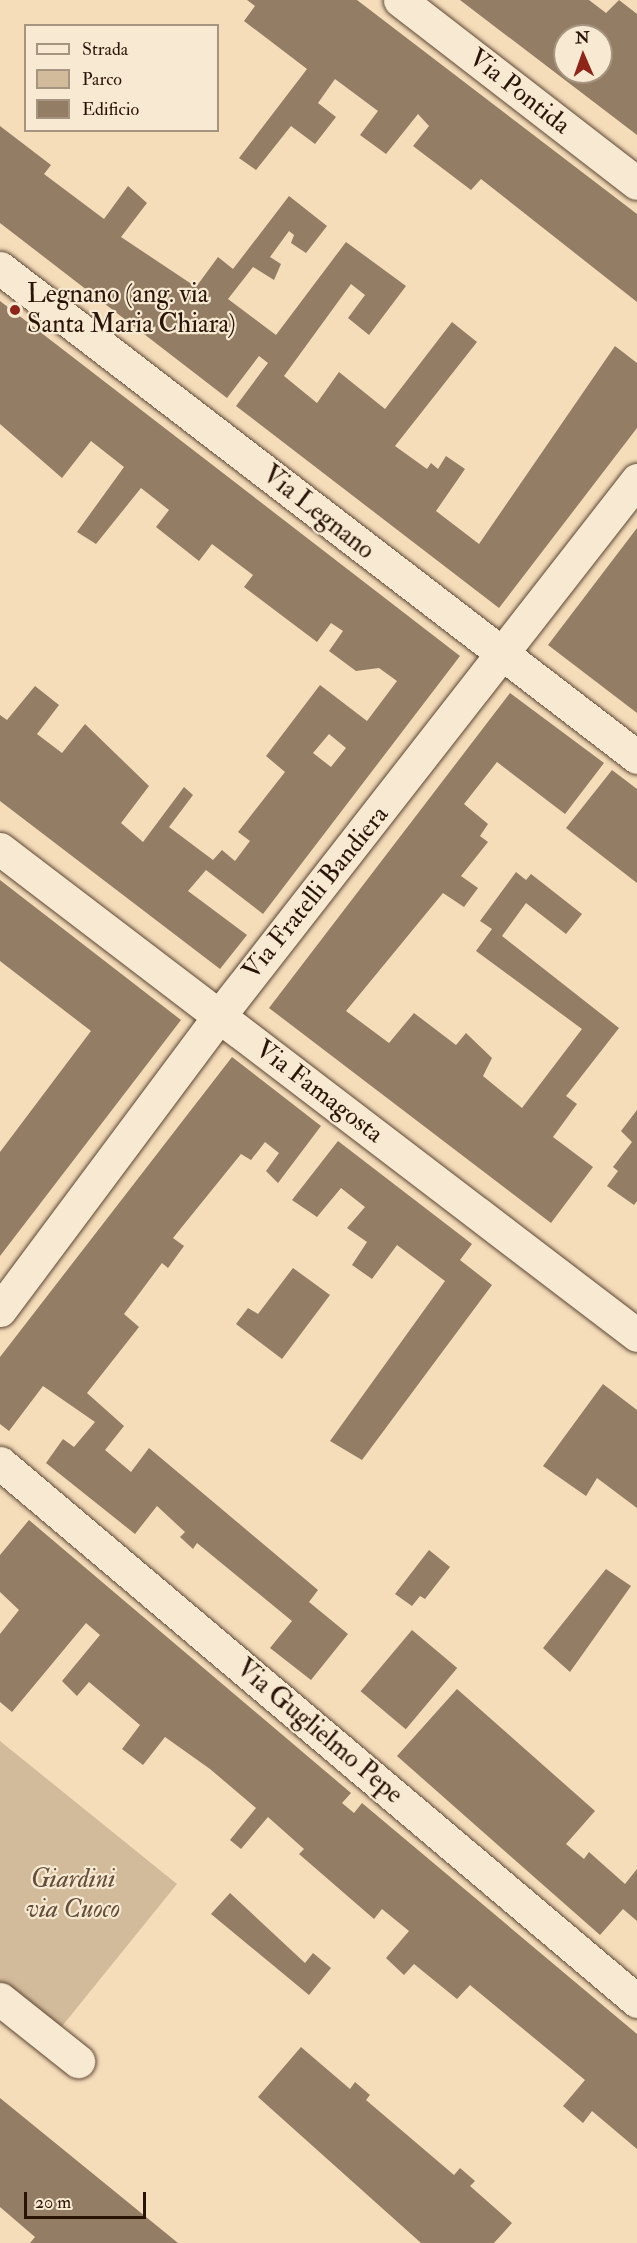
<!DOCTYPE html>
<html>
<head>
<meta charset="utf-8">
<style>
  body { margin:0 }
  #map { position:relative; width:637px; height:2243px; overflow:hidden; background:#f5ddba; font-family:"IM FELL Double Pica",serif }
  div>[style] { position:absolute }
  .green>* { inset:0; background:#d2bb9b }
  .building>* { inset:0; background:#937d64; transform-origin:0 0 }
  .roads { filter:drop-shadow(0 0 2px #5c4633) drop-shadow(0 0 2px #5c4633) }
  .minor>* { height:33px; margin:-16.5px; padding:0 16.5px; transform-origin:16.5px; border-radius:16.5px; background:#f8e9d2 }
  .tertiary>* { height:33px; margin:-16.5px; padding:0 16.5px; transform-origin:16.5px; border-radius:16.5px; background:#f8e9d2 }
  .dots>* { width:16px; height:16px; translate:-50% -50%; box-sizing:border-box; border:3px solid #f8e9d2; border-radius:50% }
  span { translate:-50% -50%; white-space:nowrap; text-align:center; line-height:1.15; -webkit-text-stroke:4.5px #f8e9d2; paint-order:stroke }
  .street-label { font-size:26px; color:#291406 }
  .poi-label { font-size:26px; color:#291406 }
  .left { translate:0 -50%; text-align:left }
  .park-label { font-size:26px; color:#644e3a; font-style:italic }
  .legend { position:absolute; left:24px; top:24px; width:195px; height:108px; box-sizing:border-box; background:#f8e9d2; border:2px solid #a59480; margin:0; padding:8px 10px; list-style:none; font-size:18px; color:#291406 }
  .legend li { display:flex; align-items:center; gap:12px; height:30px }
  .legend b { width:30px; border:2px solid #a59480 }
  .north { position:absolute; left:553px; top:24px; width:60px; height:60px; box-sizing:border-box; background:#f8e9d2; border:2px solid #a59480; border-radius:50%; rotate:358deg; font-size:16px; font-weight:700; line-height:24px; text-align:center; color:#291406 }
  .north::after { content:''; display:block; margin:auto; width:21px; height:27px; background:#8f2418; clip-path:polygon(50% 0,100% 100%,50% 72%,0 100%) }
  .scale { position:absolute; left:24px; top:2192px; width:122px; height:27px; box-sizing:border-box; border:3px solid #291406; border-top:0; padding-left:8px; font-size:18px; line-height:21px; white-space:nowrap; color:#291406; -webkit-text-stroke:4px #f8e9d2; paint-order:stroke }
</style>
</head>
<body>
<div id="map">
  <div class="green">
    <div style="clip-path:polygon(0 1741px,177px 1884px,59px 2030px,0 1983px)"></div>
  </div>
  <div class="building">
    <div style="clip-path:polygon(247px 0,357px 0,637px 214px,637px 302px,481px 179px,471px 190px,413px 146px,429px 126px,418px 114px,386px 154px,360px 135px,378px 111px,335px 79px,318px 103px,336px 117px,315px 144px,291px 126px,256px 170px,239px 158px,307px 69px,244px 21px,255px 6px)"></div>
    <div style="clip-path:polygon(evenodd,460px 0,589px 0,606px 13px,619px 0,637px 14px,637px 135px,460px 0,565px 36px,601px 36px,601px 72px,565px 72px,565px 36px)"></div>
    <div style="clip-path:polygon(0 126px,51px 165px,44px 174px,104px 219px,128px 186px,147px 203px,121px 237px,196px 287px,218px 257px,233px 269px,289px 196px,327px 226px,306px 253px,291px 243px,294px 235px,289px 231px,270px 257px,281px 264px,274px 280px,253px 267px,228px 299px,276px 335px,346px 242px,406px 286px,369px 335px,348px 318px,365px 295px,351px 284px,284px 376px,317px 403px,339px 372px,385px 409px,452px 322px,477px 342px,395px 446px,427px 469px,431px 463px,438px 469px,446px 456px,465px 469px,436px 511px,479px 544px,615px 346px,637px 363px,637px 428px,499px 608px,236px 406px,268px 363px,259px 356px,227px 398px,0 223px)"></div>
    <div style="clip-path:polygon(evenodd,0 301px,460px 656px,263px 914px,206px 870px,188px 891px,247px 935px,220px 969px,0 801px,0 715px,7px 720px,35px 686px,59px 705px,37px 734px,62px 753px,85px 724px,149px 786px,121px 823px,143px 842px,184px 787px,193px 795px,169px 827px,213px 860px,222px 850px,235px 861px,250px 841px,238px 832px,285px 772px,266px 756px,320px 685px,367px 721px,397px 681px,379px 668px,356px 671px,329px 651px,343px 631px,331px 623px,317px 642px,244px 587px,253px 575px,212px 544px,199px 561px,156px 527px,169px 510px,141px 488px,96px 544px,77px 532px,124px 467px,91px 441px,62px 478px,0 424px,0 301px,329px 734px,346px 748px,331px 767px,313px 753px,329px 734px)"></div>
    <div style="clip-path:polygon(637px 528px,637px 713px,548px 645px)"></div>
    <div style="clip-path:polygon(510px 693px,604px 763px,565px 814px,497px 762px,464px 804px,488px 824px,480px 836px,488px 842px,461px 876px,478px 888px,464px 907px,443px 893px,346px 1011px,389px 1043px,414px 1013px,456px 1045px,466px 1033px,492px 1058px,483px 1076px,522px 1108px,582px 1029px,476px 951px,492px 929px,480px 921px,516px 872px,526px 880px,531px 874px,582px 914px,566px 934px,526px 903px,502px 936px,619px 1028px,566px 1096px,577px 1104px,553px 1137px,593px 1167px,551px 1223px,269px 1008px)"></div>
    <div style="clip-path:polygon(612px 770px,637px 789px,637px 883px,566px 828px)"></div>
    <div style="clip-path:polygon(0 880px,181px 1020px,0 1256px,0 1152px,91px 1031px,0 961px)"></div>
    <div style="clip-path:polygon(232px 1057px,321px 1126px,278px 1183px,266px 1171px,279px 1153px,265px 1142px,251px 1160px,241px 1154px,173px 1238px,184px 1246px,168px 1268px,162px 1263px,124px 1314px,139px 1327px,87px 1393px,124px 1426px,105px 1450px,131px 1472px,149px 1448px,318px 1590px,309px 1602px,348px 1634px,311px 1680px,270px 1648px,292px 1621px,197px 1543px,193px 1549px,180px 1537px,185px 1532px,157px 1506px,135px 1534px,46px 1463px,63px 1439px,74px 1447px,95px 1422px,43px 1386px,9px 1431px,0 1424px,0 1357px)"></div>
    <div style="clip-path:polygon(637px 1110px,637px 1201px,634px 1205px,607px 1186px,618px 1171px,613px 1167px,632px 1142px,621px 1131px)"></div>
    <div style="clip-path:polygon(338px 1141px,472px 1244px,460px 1260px,492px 1285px,362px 1460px,330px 1441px,445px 1281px,397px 1245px,372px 1279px,352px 1265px,367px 1242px,347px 1228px,365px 1207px,341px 1188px,317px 1217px,292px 1200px)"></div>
    <div style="clip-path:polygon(293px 1268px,330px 1295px,282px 1359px,236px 1324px,248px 1308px,258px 1314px)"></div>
    <div style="clip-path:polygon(603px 1384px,637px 1410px,637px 1508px,597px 1478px,586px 1496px,543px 1466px)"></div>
    <div style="clip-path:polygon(29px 1520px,351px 1793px,342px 1803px,354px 1813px,362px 1803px,637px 2034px,637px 2149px,592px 2111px,583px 2123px,563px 2106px,585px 2080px,470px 1985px,457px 1999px,414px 1964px,404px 1975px,386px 1958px,409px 1931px,382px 1909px,374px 1919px,299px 1854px,304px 1849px,268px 1817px,241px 1849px,230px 1840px,256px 1808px,210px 1769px,165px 1737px,143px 1765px,122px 1749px,140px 1725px,89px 1682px,77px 1696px,62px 1681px,100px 1635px,86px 1623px,12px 1712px,0 1702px,0 1634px,19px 1610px,0 1592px,0 1555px)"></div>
    <div style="clip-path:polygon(429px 1550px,450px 1567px,425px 1599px,420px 1596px,412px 1606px,395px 1594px)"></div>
    <div style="clip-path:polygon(606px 1569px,631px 1586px,570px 1672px,543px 1648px)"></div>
    <div style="left:412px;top:1630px;width:59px;height:80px;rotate:40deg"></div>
    <div style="clip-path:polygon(457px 1689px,595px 1811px,566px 1844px,584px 1859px,589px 1852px,625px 1884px,637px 1869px,637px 1921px,623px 1909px,600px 1935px,397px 1756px)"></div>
    <div style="clip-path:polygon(230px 1893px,305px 1963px,313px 1953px,331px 1968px,309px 1995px,211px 1914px)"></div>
    <div style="clip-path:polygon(301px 2047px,350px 2089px,355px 2082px,370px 2095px,366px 2100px,454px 2175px,460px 2168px,475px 2181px,470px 2186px,512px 2223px,494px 2243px,421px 2243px,258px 2097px)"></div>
    <div style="clip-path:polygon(0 2098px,178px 2243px,30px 2243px,35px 2237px,0 2207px)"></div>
  </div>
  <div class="roads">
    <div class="minor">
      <div style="left:0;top:268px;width:803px;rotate:37.51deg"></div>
      <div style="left:0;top:849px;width:801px;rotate:37.34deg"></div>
      <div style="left:0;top:1310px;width:367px;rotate:-53.3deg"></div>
      <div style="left:219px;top:1016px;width:680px;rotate:-52.05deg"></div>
      <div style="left:0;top:1463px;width:834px;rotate:40.18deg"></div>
      <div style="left:0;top:1999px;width:100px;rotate:38.5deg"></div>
    </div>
    <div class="tertiary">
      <div style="left:400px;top:0;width:299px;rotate:37.7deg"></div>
    </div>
  </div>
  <div class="dots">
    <div style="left:15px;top:310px;background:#8f2418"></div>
  </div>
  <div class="street-label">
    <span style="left:519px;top:92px;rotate:38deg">Via Pontida</span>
    <span style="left:318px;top:513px;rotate:38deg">Via Legnano</span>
    <span style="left:316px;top:893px;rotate:-51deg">Via Fratelli Bandiera</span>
    <span style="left:319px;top:1092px;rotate:37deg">Via Famagosta</span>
    <span style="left:319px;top:1732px;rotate:40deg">Via Guglielmo Pepe</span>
  </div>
  <div class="poi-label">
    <span class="left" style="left:27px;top:310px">Legnano (ang. via<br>Santa Maria Chiara)</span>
  </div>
  <div class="park-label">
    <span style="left:73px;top:1895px">Giardini<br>via Cuoco</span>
  </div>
  <ul class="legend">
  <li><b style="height:8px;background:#f8e9d2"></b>Strada</li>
  <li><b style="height:16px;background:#d2bb9b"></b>Parco</li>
  <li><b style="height:16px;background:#937d64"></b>Edificio</li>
  </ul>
  <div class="north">N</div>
  <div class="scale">20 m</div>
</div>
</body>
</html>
